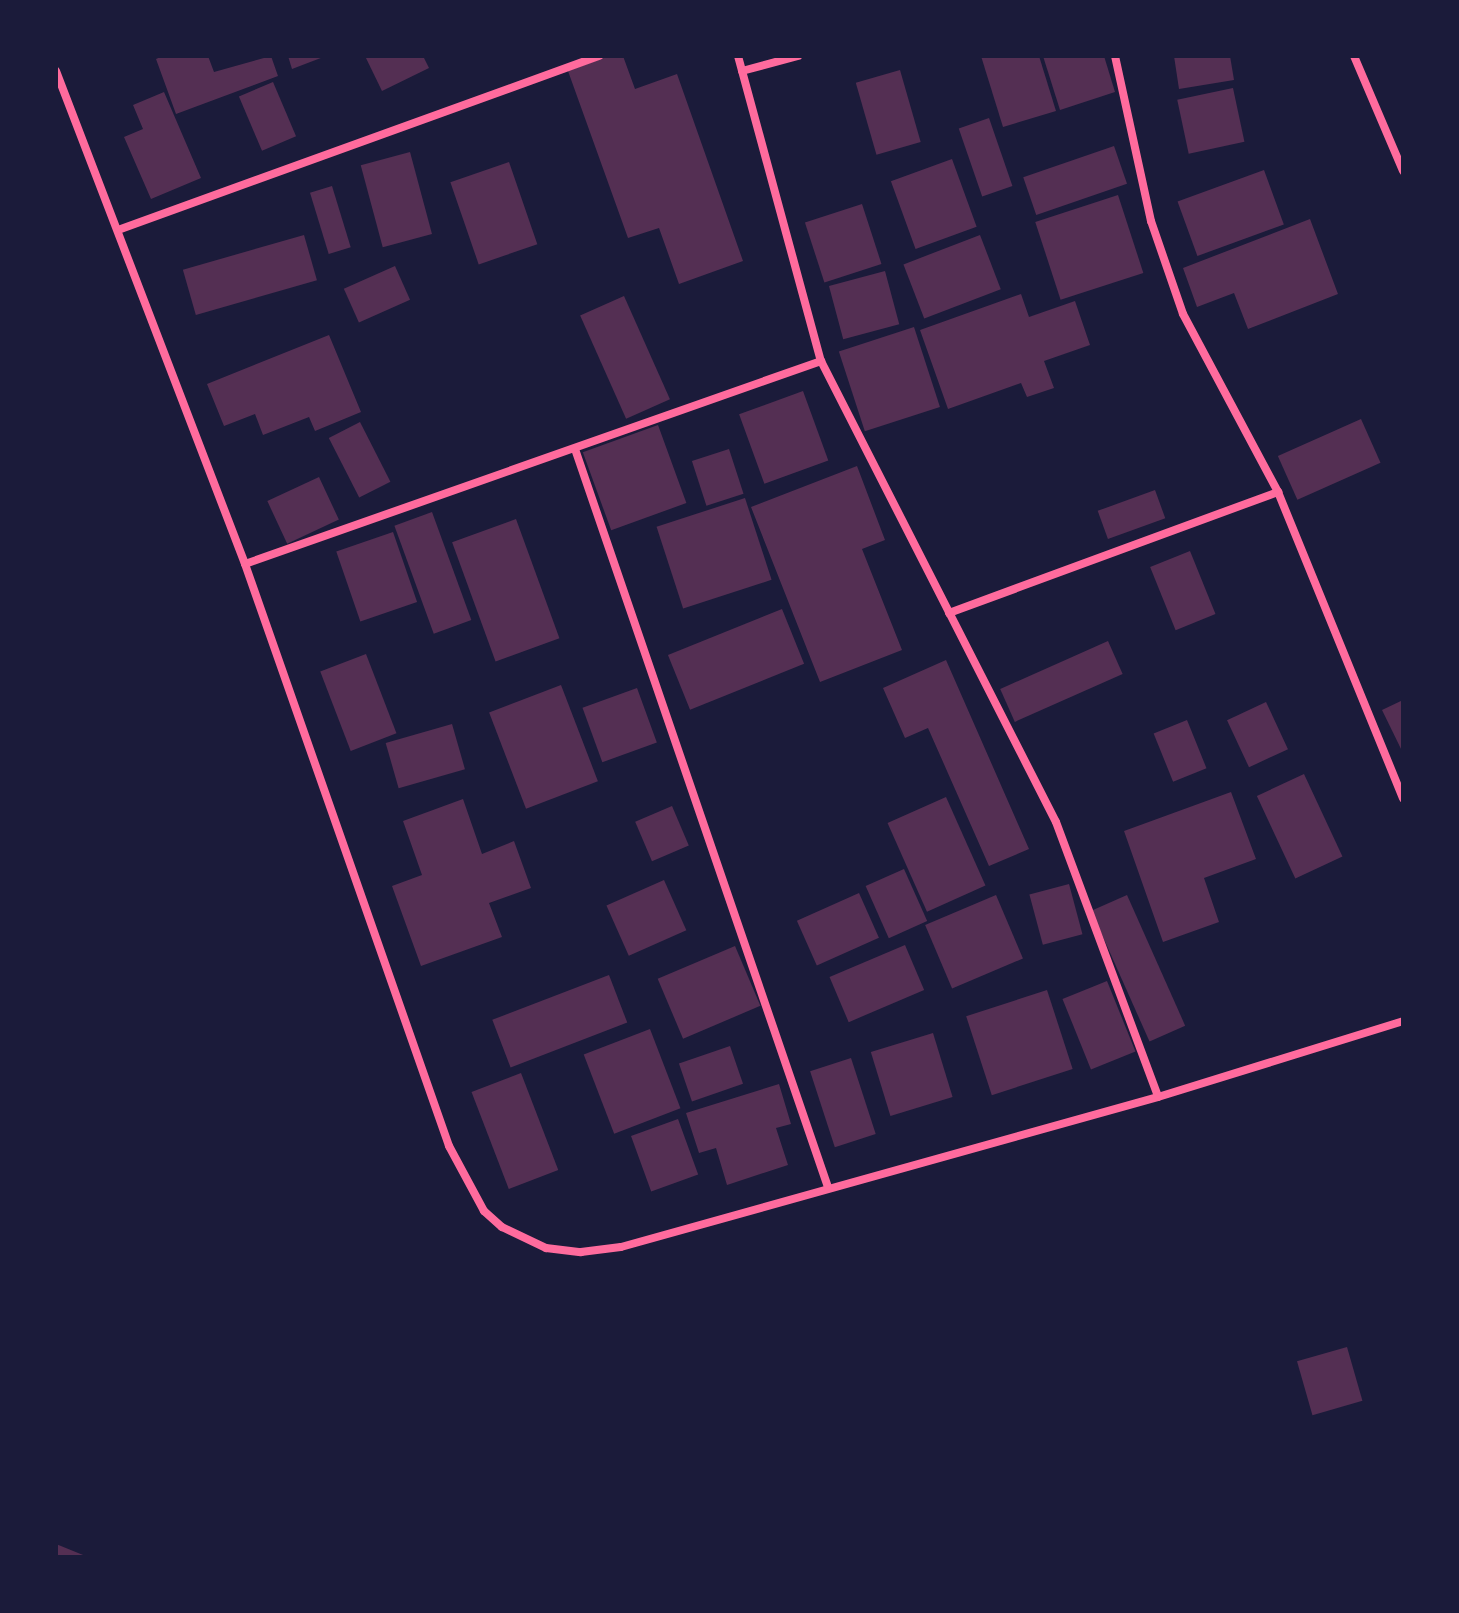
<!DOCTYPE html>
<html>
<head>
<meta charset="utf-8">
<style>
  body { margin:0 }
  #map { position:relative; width:1459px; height:1613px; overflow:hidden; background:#1b1b3a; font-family:"IBM Plex Serif",serif }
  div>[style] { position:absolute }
  .building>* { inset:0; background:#542f53; transform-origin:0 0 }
  .minor>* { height:8px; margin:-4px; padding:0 4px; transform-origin:4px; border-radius:4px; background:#ff6b9d }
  span { translate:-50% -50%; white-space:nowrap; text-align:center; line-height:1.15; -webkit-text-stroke:8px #1b1b3a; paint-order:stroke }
  .frame { position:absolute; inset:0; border:58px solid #1b1b3a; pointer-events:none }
</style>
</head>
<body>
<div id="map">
  <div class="building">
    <div style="clip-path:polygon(163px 56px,208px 56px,214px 72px,271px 56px,278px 76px,176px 114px,156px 59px)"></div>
    <div style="clip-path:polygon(288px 56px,326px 56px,292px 69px)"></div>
    <div style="clip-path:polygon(365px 56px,423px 56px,429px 68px,382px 91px)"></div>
    <div style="clip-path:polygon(609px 56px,623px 56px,635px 89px,677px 74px,743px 261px,679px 284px,659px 228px,628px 238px,568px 71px)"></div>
    <div style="clip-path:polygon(981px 56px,1039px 56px,1056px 111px,1003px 127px)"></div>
    <div style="clip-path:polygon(1043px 56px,1104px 56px,1115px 92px,1060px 110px)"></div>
    <div style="clip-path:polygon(1174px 56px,1230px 56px,1234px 80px,1179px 89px)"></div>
    <div style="left:900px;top:70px;width:75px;height:46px;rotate:74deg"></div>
    <div style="left:273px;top:82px;width:59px;height:37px;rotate:67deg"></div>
    <div style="left:1233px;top:88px;width:55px;height:57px;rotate:78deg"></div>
    <div style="clip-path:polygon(164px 92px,201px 178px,151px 199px,124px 137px,143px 129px,133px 105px)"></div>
    <div style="left:989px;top:118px;width:72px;height:32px;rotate:71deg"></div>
    <div style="left:1114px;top:146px;width:40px;height:96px;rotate:71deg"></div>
    <div style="left:410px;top:152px;width:85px;height:51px;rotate:75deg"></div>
    <div style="left:952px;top:159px;width:72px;height:65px;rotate:70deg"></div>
    <div style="left:509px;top:162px;width:87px;height:62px;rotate:71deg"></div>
    <div style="left:1264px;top:170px;width:58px;height:92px;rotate:70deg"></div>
    <div style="left:332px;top:186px;width:64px;height:23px;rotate:73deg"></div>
    <div style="left:1118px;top:195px;width:82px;height:87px;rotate:72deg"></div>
    <div style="left:862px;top:204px;width:63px;height:60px;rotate:72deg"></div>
    <div style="clip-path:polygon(1310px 219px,1338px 294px,1248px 329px,1234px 293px,1197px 307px,1183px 268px)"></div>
    <div style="left:304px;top:235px;width:47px;height:126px;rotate:74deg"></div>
    <div style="left:980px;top:235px;width:58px;height:82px;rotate:69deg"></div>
    <div style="left:395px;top:266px;width:37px;height:56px;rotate:66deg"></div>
    <div style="left:885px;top:271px;width:55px;height:58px;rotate:75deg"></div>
    <div style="clip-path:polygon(1021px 294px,1029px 317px,1075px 301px,1090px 345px,1044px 361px,1054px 388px,1027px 397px,1021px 383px,948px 409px,920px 330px)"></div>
    <div style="left:624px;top:296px;width:113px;height:48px;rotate:66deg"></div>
    <div style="left:914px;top:327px;width:84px;height:79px;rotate:72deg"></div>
    <div style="clip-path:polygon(329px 335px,361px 412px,315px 431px,309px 417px,263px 435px,255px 414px,224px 426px,207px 384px)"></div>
    <div style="left:803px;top:391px;width:74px;height:68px;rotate:70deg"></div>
    <div style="left:1361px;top:419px;width:48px;height:91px;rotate:66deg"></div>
    <div style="left:360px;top:422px;width:67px;height:35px;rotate:63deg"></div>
    <div style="left:658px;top:425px;width:83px;height:80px;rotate:70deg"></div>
    <div style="left:729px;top:449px;width:47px;height:39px;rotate:72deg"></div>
    <div style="clip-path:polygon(857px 466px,885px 540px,862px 549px,902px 650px,820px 682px,751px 507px)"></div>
    <div style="left:319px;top:477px;width:47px;height:57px;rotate:65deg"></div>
    <div style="left:1155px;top:490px;width:30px;height:61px;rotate:70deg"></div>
    <div style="left:745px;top:498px;width:86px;height:93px;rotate:72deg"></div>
    <div style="left:432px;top:512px;width:115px;height:40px;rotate:70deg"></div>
    <div style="left:516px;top:519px;width:127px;height:68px;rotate:70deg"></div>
    <div style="left:393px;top:532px;width:74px;height:60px;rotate:71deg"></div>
    <div style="left:1190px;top:551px;width:68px;height:43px;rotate:68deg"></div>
    <div style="left:782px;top:609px;width:59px;height:123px;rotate:68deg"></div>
    <div style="left:1108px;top:641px;width:36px;height:118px;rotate:66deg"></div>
    <div style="left:366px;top:654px;width:85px;height:49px;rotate:69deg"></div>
    <div style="clip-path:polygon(946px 660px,1029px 849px,989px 866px,928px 728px,905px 738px,883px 688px)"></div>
    <div style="left:561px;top:685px;width:103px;height:77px;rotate:69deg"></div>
    <div style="left:637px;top:688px;width:58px;height:58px;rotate:70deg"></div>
    <div style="clip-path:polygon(1403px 700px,1403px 753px,1382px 710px)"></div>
    <div style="left:1266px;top:702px;width:52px;height:43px;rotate:65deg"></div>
    <div style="left:1187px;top:720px;width:52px;height:36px;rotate:68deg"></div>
    <div style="left:452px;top:724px;width:47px;height:69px;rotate:74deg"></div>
    <div style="left:1304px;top:774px;width:91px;height:52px;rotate:65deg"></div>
    <div style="clip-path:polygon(1231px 792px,1256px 859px,1204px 878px,1219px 922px,1163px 942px,1124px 831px)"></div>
    <div style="left:946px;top:797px;width:97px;height:64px;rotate:66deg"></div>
    <div style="clip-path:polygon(463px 799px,482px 854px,514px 841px,531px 888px,489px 903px,502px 937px,421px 966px,392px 886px,422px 875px,403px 821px)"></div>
    <div style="left:672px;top:806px;width:43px;height:40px;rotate:67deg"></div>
    <div style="left:904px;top:869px;width:57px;height:42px;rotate:66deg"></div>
    <div style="left:664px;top:880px;width:55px;height:63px;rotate:66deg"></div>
    <div style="left:1069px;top:884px;width:52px;height:41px;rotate:75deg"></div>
    <div style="left:859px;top:893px;width:49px;height:68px;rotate:66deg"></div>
    <div style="left:996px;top:895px;width:69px;height:77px;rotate:67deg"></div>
    <div style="left:1127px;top:895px;width:143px;height:39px;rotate:66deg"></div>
    <div style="left:905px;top:945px;width:49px;height:82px;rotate:67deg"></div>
    <div style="left:735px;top:946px;width:65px;height:84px;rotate:67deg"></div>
    <div style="left:609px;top:975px;width:51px;height:125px;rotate:69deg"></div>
    <div style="left:1107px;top:981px;width:76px;height:48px;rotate:68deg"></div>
    <div style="left:1047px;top:990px;width:83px;height:85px;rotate:72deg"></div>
    <div style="left:650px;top:1029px;width:85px;height:71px;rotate:69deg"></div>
    <div style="left:933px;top:1033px;width:67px;height:65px;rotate:73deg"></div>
    <div style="left:730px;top:1046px;width:40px;height:54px;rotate:71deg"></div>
    <div style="left:851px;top:1058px;width:80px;height:43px;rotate:72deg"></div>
    <div style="left:521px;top:1073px;width:104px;height:53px;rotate:69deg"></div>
    <div style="clip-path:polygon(779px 1084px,791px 1124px,776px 1128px,788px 1165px,727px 1185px,716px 1148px,699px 1153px,686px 1113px)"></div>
    <div style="left:678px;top:1119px;width:59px;height:50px;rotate:70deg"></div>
    <div style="left:1347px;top:1347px;width:56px;height:52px;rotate:74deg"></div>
    <div style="clip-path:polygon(56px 1544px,88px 1557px,56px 1557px)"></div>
  </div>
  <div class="minor">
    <div style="left:738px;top:56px;width:316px;rotate:74.8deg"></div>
    <div style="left:821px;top:361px;width:517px;rotate:62.99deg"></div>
    <div style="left:1056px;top:822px;width:293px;rotate:69.6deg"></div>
    <div style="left:1115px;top:56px;width:169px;rotate:77.7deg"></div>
    <div style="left:1151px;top:221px;width:98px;rotate:71deg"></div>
    <div style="left:1183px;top:314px;width:202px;rotate:61.9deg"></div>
    <div style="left:1278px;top:492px;width:331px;rotate:67.8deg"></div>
    <div style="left:1354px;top:56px;width:125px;rotate:66.9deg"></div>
    <div style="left:56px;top:71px;width:528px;rotate:69.02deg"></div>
    <div style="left:245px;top:564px;width:617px;rotate:70.68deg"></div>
    <div style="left:449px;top:1146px;width:74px;rotate:61.7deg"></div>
    <div style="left:484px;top:1211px;width:24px;rotate:42deg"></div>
    <div style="left:502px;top:1227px;width:49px;rotate:25.5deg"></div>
    <div style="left:546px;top:1248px;width:35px;rotate:7deg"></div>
    <div style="left:581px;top:1252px;width:40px;rotate:-7.1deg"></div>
    <div style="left:621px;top:1247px;width:558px;rotate:-15.61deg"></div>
    <div style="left:1158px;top:1097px;width:257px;rotate:-17.2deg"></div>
    <div style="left:742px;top:71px;width:58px;rotate:-15deg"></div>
    <div style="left:118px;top:230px;width:512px;rotate:-19.89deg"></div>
    <div style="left:575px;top:449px;width:780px;rotate:71.08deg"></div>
    <div style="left:245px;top:564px;width:611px;rotate:-19.41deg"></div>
    <div style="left:949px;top:613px;width:351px;rotate:-20.2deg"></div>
  </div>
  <div class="frame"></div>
</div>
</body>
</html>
